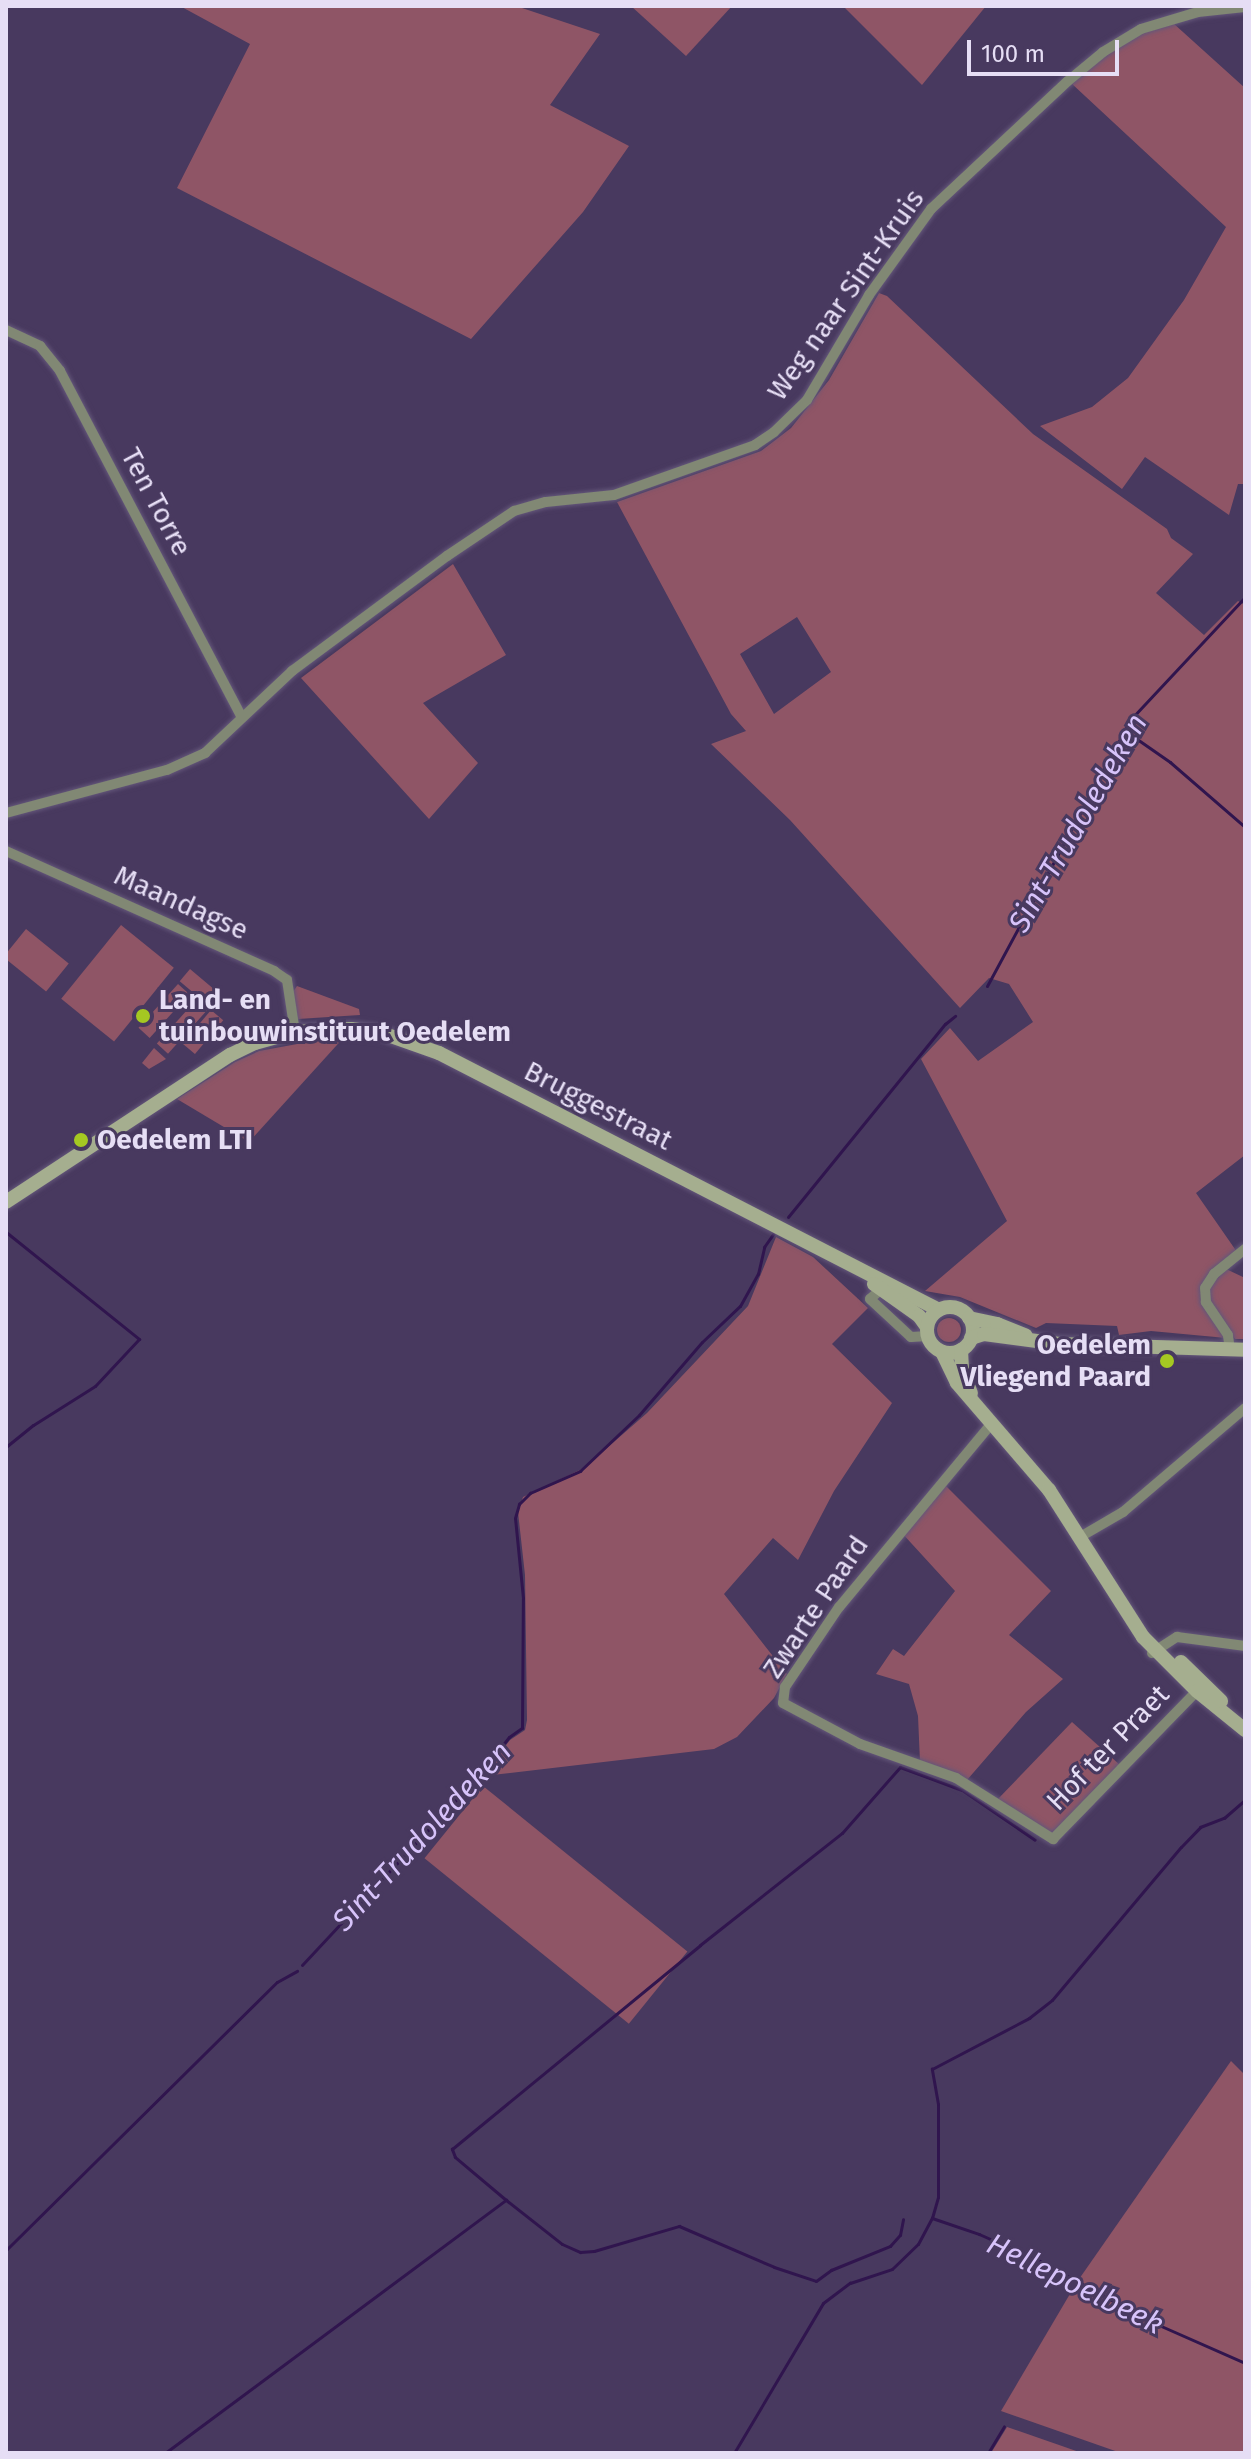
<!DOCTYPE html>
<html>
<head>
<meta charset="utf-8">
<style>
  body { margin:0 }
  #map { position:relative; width:1251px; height:2459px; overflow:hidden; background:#48395f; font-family:"Fira Sans",sans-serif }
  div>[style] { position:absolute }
  .green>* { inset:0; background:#8f5566; transform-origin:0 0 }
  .round { border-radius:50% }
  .stream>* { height:3px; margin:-1.5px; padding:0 1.5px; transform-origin:1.5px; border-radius:1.5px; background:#30154e }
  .roads { filter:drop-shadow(0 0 2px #64577a) drop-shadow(0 0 2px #64577a) }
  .minor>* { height:10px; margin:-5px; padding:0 5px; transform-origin:5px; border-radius:5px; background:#818874 }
  .secondary>* { height:14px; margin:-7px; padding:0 7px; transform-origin:7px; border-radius:7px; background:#a5ae8f }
  .secondary>.ring { margin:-7px; padding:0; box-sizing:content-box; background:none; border:14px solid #a5ae8f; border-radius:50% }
  .dots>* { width:22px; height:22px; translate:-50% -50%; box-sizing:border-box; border:4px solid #48395f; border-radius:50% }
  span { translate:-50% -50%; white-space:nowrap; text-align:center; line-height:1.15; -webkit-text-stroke:6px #48395f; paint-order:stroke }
  .street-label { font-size:28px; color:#e6def5 }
  .poi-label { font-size:28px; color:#e6def5; font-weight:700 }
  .left { translate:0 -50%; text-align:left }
  .right { translate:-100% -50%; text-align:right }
  .water-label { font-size:30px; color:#d7c3fa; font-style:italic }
  .frame { position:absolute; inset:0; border:8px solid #e6def5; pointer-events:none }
  .scale { position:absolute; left:967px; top:40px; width:152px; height:36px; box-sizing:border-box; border:4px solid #e6def5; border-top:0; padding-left:10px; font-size:24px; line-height:28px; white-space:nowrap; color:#e6def5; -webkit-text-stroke:6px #48395f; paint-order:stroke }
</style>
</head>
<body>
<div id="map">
  <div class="green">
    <div style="clip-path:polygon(180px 6px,516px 6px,600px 34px,550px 105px,629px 146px,583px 212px,471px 339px,177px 188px,250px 44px)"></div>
    <div style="clip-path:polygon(631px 6px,732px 6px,686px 56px)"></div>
    <div style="clip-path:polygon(843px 6px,986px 6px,922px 85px)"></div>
    <div style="clip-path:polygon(1173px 23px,1245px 88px,1245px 484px,1238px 484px,1229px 515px,1145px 457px,1122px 489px,1040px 426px,1092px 407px,1128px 378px,1184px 300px,1226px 227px,1071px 83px,1102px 56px,1138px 34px)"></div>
    <div style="clip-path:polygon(evenodd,879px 293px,887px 296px,1033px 434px,1167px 529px,1171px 538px,1193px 554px,1156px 593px,1204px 635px,1238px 601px,1245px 605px,1245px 1155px,1196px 1193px,1237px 1252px,1202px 1287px,1226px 1338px,1151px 1331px,1119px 1335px,1117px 1326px,1046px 1323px,1036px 1328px,960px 1297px,925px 1291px,1007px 1221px,921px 1059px,950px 1028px,978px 1061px,1033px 1022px,1009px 984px,989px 978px,960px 1008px,790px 820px,711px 744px,746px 731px,731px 714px,617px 502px,761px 451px,791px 428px,829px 380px,879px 293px,797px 617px,831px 672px,774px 714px,740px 654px,797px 617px)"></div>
    <div style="clip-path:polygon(453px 564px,506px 655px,423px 703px,478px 763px,429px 819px,301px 678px)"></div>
    <div style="left:121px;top:925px;width:68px;height:95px;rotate:39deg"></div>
    <div style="left:26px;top:929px;width:55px;height:36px;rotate:39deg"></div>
    <div style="left:190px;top:969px;width:38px;height:16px;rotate:40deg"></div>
    <div style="left:178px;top:984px;width:15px;height:59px;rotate:42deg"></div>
    <div style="clip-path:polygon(297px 986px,359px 1009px,360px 1015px,298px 1019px,293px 992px)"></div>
    <div style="left:197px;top:999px;width:15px;height:60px;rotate:42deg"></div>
    <div style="left:211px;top:1010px;width:16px;height:44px;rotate:40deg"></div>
    <div style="clip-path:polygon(346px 1035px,249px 1142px,177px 1099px,235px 1062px,259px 1051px)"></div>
    <div style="clip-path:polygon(154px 1048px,166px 1059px,149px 1069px,142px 1063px)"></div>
    <div style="clip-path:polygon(776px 1237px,813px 1257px,868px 1308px,832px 1344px,892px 1403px,834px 1491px,798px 1560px,773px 1538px,724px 1594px,787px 1674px,774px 1698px,737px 1737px,714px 1749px,492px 1775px,489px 1767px,510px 1740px,525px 1730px,527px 1720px,525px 1575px,518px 1512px,523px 1497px,584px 1468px,647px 1413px,748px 1306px)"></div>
    <div style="clip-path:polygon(1224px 1268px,1245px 1278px,1245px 1339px,1235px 1339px,1213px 1309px,1207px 1288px)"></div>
    <div class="round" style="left:937px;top:1318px;width:24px;height:24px"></div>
    <div style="clip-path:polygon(942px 1482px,1051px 1591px,1009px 1635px,1063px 1679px,1026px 1712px,967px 1780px,920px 1762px,918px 1716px,909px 1684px,876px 1674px,893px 1649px,904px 1656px,955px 1591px,901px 1532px)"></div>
    <div style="clip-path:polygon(1072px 1722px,1120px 1765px,1052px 1834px,997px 1800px)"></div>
    <div style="left:483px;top:1786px;width:263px;height:93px;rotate:39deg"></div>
    <div style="clip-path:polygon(1231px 2061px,1245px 2075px,1245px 2453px,1121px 2453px,1001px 2411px,1077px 2282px)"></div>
    <div style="clip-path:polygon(1007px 2427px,1010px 2428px,1082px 2453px,991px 2453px)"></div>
  </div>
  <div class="stream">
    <div style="left:1245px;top:541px;width:23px;rotate:90deg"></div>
    <div style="left:1124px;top:730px;width:56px;rotate:34.8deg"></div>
    <div style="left:1170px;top:762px;width:99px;rotate:40.9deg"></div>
    <div style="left:987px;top:986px;width:302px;rotate:-61.7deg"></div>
    <div style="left:1130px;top:720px;width:168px;rotate:-46.9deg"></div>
    <div style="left:788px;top:1217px;width:249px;rotate:-50.9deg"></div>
    <div style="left:945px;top:1024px;width:13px;rotate:-39deg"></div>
    <div style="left:6px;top:1232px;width:171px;rotate:38.8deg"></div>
    <div style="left:139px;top:1339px;width:64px;rotate:133.1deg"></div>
    <div style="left:95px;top:1386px;width:73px;rotate:147.8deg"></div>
    <div style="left:33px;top:1425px;width:35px;rotate:141deg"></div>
    <div style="left:302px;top:1965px;width:261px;rotate:-47deg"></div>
    <div style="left:480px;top:1774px;width:47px;rotate:-51.9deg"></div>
    <div style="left:509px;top:1737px;width:16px;rotate:-35deg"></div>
    <div style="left:522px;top:1728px;width:130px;rotate:-89.6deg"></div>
    <div style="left:523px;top:1598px;width:80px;rotate:-95.7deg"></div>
    <div style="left:515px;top:1518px;width:15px;rotate:-74deg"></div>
    <div style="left:519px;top:1504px;width:16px;rotate:-45deg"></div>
    <div style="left:530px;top:1493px;width:55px;rotate:-23.7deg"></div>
    <div style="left:580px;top:1471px;width:81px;rotate:-43.5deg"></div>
    <div style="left:639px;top:1415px;width:96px;rotate:-49.2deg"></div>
    <div style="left:702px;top:1342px;width:52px;rotate:-43.5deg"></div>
    <div style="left:740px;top:1306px;width:37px;rotate:-61deg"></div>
    <div style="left:758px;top:1274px;width:28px;rotate:-77deg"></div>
    <div style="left:764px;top:1247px;width:16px;rotate:-55deg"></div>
    <div style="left:506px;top:2200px;width:67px;rotate:-139.9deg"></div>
    <div style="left:455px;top:2157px;width:9px;rotate:-111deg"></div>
    <div style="left:452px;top:2149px;width:321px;rotate:-39.4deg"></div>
    <div style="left:700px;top:1945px;width:181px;rotate:-38.3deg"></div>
    <div style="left:842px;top:1833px;width:88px;rotate:-48.7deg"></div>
    <div style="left:900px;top:1767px;width:66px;rotate:20.4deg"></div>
    <div style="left:962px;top:1790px;width:88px;rotate:34.4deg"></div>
    <div style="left:932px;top:2218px;width:22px;rotate:-74deg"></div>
    <div style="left:938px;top:2197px;width:93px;rotate:-90deg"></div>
    <div style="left:938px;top:2104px;width:36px;rotate:-100deg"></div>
    <div style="left:932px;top:2069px;width:110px;rotate:-27.7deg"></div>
    <div style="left:1029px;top:2018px;width:29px;rotate:-38deg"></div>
    <div style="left:1052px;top:2000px;width:200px;rotate:-49.9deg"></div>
    <div style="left:1181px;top:1847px;width:28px;rotate:-46deg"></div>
    <div style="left:1200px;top:1827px;width:26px;rotate:-21deg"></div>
    <div style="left:1224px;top:1818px;width:28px;rotate:-41deg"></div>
    <div style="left:6px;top:2250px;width:381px;rotate:-44.7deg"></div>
    <div style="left:277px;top:1982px;width:23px;rotate:-29deg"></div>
    <div style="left:6px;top:2452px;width:1px;rotate:45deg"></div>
    <div style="left:165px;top:2453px;width:425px;rotate:-36.6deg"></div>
    <div style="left:506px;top:2200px;width:71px;rotate:38.2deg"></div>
    <div style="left:562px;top:2244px;width:20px;rotate:24deg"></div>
    <div style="left:580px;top:2252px;width:14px;rotate:-4deg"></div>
    <div style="left:594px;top:2251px;width:89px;rotate:-16.4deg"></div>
    <div style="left:679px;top:2226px;width:103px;rotate:23.3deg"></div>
    <div style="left:774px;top:2267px;width:44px;rotate:18.4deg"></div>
    <div style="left:816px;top:2281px;width:19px;rotate:-36deg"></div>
    <div style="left:831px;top:2270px;width:64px;rotate:-22.1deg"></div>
    <div style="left:890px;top:2246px;width:15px;rotate:-48deg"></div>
    <div style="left:900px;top:2235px;width:16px;rotate:-79deg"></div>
    <div style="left:734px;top:2453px;width:174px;rotate:-59.3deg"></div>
    <div style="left:823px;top:2303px;width:34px;rotate:-37deg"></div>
    <div style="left:850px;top:2283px;width:44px;rotate:-18.4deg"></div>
    <div style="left:892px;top:2269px;width:36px;rotate:-44deg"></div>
    <div style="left:918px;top:2244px;width:30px;rotate:-62deg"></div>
    <div style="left:932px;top:2218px;width:50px;rotate:18.8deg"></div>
    <div style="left:979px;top:2234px;width:67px;rotate:23.9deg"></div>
    <div style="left:1040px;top:2261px;width:128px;rotate:28.6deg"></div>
    <div style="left:1152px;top:2322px;width:102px;rotate:23.8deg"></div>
    <div style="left:988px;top:2453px;width:31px;rotate:-59deg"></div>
  </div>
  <div class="roads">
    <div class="minor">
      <div style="left:6px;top:330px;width:38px;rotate:25deg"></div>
      <div style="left:40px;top:346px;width:32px;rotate:51deg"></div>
      <div style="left:60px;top:371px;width:391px;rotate:62.3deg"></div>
      <div style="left:6px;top:813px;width:167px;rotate:-15deg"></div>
      <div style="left:167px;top:770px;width:42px;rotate:-24.1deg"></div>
      <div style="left:205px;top:753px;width:120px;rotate:-43.3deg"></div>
      <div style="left:292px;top:671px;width:193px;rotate:-36.6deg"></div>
      <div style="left:447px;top:556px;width:81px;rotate:-33.9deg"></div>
      <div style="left:514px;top:511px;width:33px;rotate:-16deg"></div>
      <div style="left:546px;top:502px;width:68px;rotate:-5.9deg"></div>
      <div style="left:614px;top:495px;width:150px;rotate:-19.5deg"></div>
      <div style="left:755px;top:445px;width:23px;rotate:-34deg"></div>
      <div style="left:774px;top:432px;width:46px;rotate:-44.1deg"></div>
      <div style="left:807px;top:400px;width:122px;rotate:-59.4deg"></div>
      <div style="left:869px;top:295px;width:106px;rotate:-54.2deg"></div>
      <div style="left:931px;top:209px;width:187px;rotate:-43.1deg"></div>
      <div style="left:1068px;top:81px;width:45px;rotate:-39.6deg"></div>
      <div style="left:1103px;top:52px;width:44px;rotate:-31.2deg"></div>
      <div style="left:1141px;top:29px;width:59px;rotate:-16.6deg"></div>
      <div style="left:1198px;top:12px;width:47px;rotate:-6.1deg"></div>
      <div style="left:6px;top:851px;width:294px;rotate:24.1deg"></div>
      <div style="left:274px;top:971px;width:16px;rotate:35deg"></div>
      <div style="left:287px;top:980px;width:53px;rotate:81.3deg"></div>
      <div style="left:886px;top:1285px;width:21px;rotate:139deg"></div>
      <div style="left:870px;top:1299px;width:56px;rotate:42.8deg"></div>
      <div style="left:911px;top:1337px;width:17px;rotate:-3deg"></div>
      <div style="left:1230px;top:1350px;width:15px;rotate:-98deg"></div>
      <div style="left:1228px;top:1335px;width:40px;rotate:-124deg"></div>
      <div style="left:1206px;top:1302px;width:14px;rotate:-94deg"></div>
      <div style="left:1205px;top:1288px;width:17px;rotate:-57deg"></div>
      <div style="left:1214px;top:1274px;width:40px;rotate:-39deg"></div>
      <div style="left:992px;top:1423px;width:239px;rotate:129.7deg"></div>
      <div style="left:839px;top:1607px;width:97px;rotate:124deg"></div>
      <div style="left:785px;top:1687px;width:16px;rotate:97deg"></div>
      <div style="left:783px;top:1703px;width:87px;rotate:28deg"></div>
      <div style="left:860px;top:1744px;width:102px;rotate:19.5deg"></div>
      <div style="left:956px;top:1778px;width:115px;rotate:32.2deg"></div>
      <div style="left:1053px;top:1839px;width:212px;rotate:-45.8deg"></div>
      <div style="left:1080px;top:1537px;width:50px;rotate:-30.2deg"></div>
      <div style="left:1123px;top:1512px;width:160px;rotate:-40.4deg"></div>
      <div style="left:1152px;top:1653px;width:30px;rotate:-33deg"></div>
      <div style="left:1177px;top:1637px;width:69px;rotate:7.5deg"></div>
    </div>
    <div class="secondary">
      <div style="left:6px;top:1202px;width:268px;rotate:-33.3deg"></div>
      <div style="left:230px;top:1055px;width:28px;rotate:-26deg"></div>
      <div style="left:255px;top:1043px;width:41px;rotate:-15.4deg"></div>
      <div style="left:295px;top:1032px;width:56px;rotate:-3.1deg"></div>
      <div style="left:351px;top:1029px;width:31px;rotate:7deg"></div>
      <div style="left:382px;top:1033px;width:60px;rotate:19.3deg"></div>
      <div style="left:439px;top:1053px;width:562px;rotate:27.2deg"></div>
      <div style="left:874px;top:1284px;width:55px;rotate:35.4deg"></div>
      <div style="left:919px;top:1316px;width:14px;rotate:54deg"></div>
      <div class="ring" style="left:927px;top:1307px;width:32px;height:32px"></div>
      <div style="left:969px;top:1318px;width:29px;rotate:12deg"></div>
      <div style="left:997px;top:1324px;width:31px;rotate:22deg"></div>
      <div style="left:971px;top:1338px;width:14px;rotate:-17deg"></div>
      <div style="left:984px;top:1334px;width:76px;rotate:7.6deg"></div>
      <div style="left:1059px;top:1344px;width:186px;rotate:1.8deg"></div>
      <div style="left:961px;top:1350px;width:20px;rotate:87deg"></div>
      <div style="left:962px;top:1370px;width:25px;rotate:69deg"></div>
      <div style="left:942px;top:1352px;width:34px;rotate:64deg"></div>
      <div style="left:957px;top:1383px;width:141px;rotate:49.3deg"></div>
      <div style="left:1049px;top:1490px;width:174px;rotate:57.4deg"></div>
      <div style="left:1143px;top:1637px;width:76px;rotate:45deg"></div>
      <div style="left:1197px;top:1691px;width:62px;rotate:39.1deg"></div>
      <div style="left:1181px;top:1662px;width:56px;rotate:44.3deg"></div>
    </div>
  </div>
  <div class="dots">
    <div style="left:143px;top:1016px;background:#a5c822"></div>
    <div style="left:81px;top:1140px;background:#a5c822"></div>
    <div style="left:1167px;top:1361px;background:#a5c822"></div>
  </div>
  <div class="street-label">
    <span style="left:846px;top:295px;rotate:-55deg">Weg naar Sint-Kruis</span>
    <span style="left:156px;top:502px;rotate:62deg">Ten Torre</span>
    <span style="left:181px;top:903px;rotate:24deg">Maandagse</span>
    <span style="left:598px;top:1106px;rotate:27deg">Bruggestraat</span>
    <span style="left:816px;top:1607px;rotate:-56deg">Zwarte Paard</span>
    <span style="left:1108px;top:1748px;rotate:-46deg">Hof ter Praet</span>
  </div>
  <div class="poi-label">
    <span class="left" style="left:159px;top:1016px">Land- en<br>tuinbouwinstituut Oedelem</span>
    <span class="left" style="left:97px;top:1140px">Oedelem LTI</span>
    <span class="right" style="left:1151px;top:1361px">Oedelem<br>Vliegend Paard</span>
  </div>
  <div class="water-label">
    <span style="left:1078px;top:823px;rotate:-60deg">Sint-Trudoledeken</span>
    <span style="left:422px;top:1836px;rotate:-47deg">Sint-Trudoledeken</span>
    <span style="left:1075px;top:2284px;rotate:26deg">Hellepoelbeek</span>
  </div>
  <div class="frame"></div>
  <div class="scale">100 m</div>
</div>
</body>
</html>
